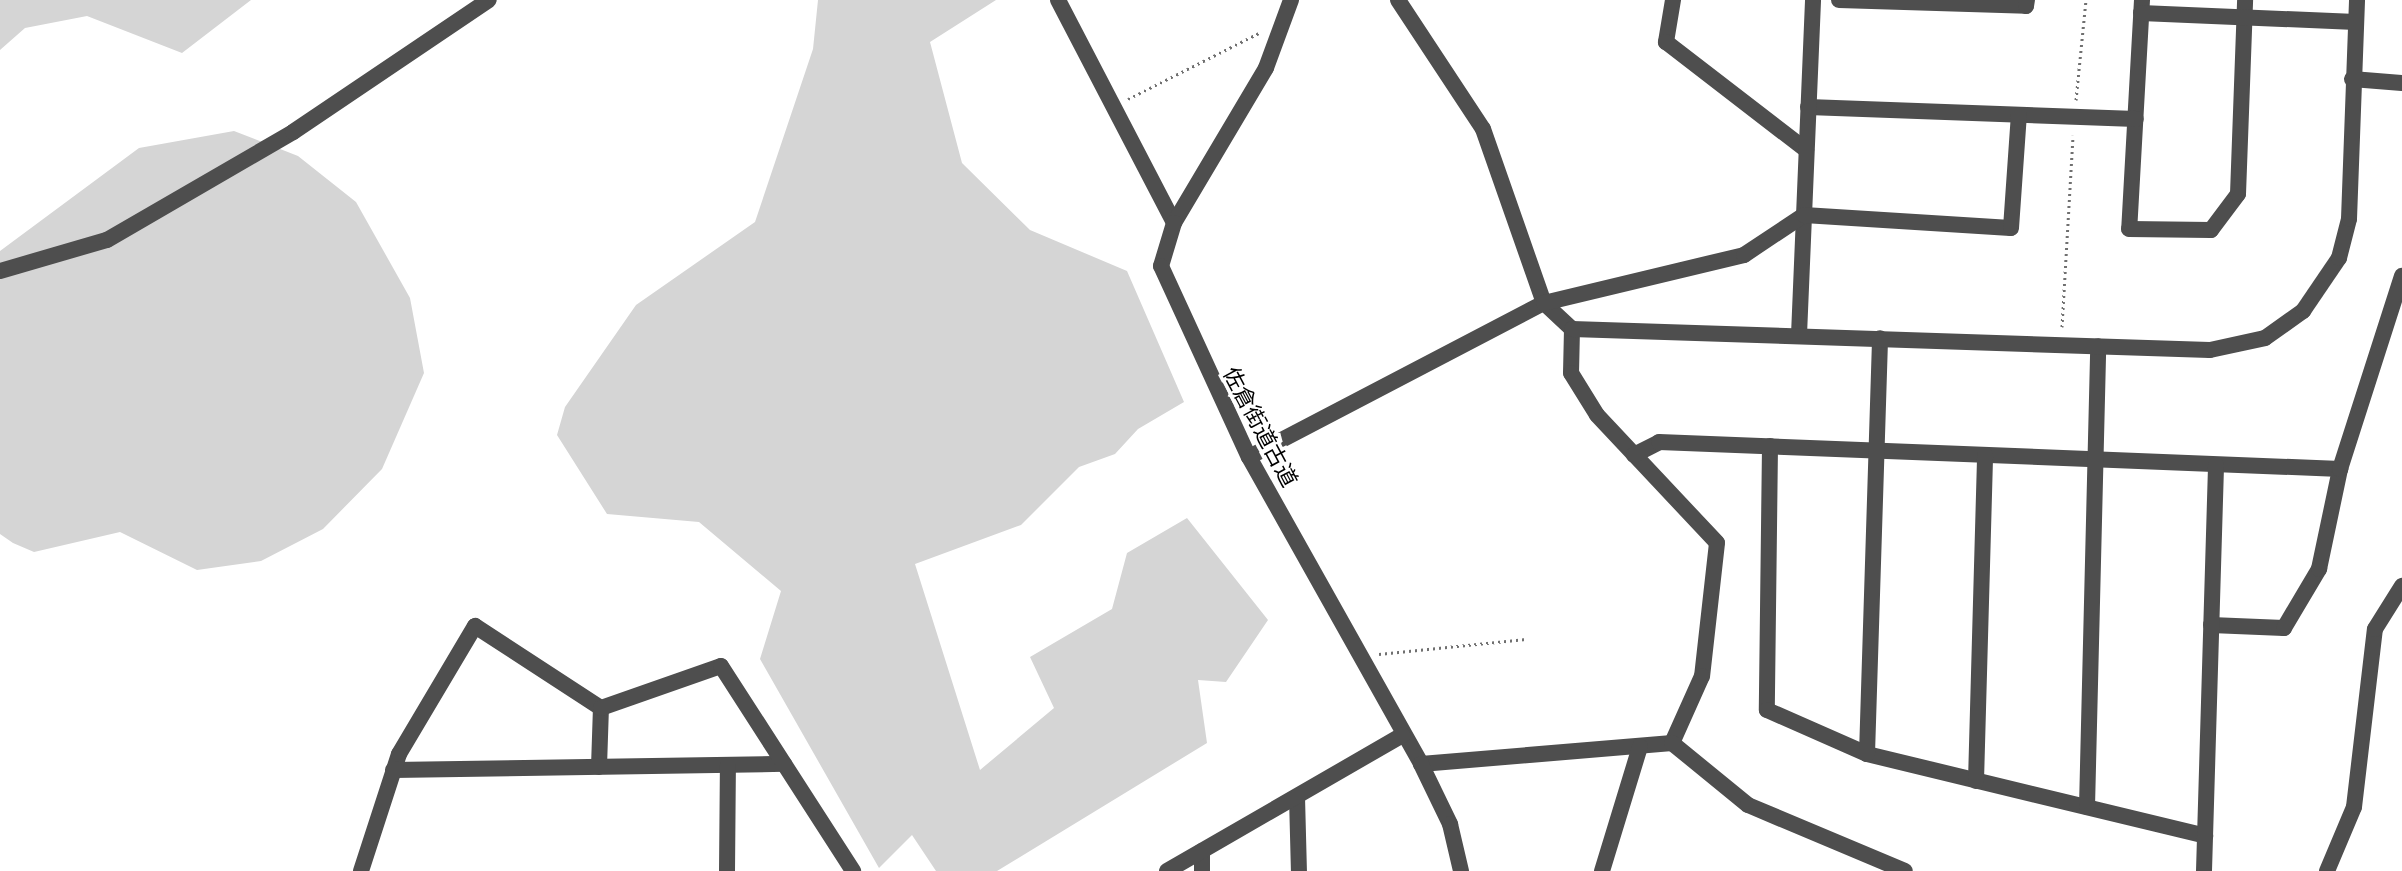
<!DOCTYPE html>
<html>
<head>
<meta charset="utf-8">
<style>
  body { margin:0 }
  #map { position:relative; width:2402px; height:871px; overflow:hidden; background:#fff; font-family:"Fira Sans Condensed","Noto Sans JP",sans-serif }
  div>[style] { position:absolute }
  .green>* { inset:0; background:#d5d5d5 }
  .path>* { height:3px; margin-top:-1.5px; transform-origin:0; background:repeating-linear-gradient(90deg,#707070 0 2px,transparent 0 6px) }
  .minor>* { height:16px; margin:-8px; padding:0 8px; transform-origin:8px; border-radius:8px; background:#4e4e4e }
  .tertiary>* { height:16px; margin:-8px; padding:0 8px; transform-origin:8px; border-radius:8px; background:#4e4e4e }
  span { translate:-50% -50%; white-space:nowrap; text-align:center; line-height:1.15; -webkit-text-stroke:7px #fff; paint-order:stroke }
  .street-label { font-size:22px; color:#000 }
</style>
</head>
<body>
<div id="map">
  <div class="green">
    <div style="clip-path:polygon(0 0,251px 0,182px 53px,87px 16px,25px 28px,0 50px)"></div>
    <div style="clip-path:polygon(818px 0,996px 0,930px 42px,962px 163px,1030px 230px,1127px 271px,1184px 402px,1138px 429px,1115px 454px,1079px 467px,1021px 525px,915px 564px,980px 770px,1054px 708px,1030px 657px,1112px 609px,1127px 553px,1187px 518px,1268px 620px,1226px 682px,1198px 680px,1207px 743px,997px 871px,936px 871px,912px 835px,879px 868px,760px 659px,781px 591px,699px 522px,607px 514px,557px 435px,565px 407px,636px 305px,755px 222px,813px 49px)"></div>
    <div style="clip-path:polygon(234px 131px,298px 156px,356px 202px,410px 298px,424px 373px,382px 469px,323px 529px,261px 561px,197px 570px,120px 532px,34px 552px,13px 543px,0 534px,0 251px,139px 148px)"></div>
  </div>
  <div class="path">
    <div style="left:1128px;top:99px;width:147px;rotate:-26.7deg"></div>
    <div style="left:2076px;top:100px;width:100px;rotate:-84.3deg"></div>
    <div style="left:2062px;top:327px;width:192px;rotate:-86.7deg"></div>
    <div style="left:1379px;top:654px;width:148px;rotate:-5.8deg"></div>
  </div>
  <div class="minor">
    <div style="left:1058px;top:0;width:251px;rotate:62.5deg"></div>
    <div style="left:1398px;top:0;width:154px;rotate:56.6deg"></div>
    <div style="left:1483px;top:129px;width:184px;rotate:70.7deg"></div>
    <div style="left:1544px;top:303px;width:38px;rotate:43deg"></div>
    <div style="left:1572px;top:329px;width:44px;rotate:91.3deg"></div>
    <div style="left:1571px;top:373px;width:49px;rotate:58.2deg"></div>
    <div style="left:1597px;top:415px;width:175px;rotate:46.8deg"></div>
    <div style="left:1717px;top:543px;width:134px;rotate:96.4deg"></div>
    <div style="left:1702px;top:676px;width:73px;rotate:114.1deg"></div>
    <div style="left:1673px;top:0;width:43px;rotate:99.5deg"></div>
    <div style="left:1666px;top:42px;width:177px;rotate:37.6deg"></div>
    <div style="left:1839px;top:0;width:187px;rotate:1.8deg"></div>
    <div style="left:2026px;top:6px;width:6px;rotate:-81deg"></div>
    <div style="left:2142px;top:0;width:229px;rotate:93.2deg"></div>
    <div style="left:2129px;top:229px;width:82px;rotate:0.7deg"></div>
    <div style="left:2211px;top:230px;width:45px;rotate:-53.1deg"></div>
    <div style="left:2238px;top:194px;width:194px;rotate:-87.9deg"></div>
    <div style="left:2141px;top:13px;width:215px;rotate:2.4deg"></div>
    <div style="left:2352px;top:79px;width:50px;rotate:4.6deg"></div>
    <div style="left:1808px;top:107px;width:328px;rotate:2.1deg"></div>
    <div style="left:0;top:271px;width:111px;rotate:-16.2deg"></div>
    <div style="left:107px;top:240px;width:215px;rotate:-30.1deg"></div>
    <div style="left:293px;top:132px;width:236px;rotate:-34deg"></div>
    <div style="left:1799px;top:335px;width:335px;rotate:-87.6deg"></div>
    <div style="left:1770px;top:446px;width:264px;rotate:90.7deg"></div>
    <div style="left:1767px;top:710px;width:109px;rotate:23.7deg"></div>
    <div style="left:1867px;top:754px;width:348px;rotate:13.6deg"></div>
    <div style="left:1634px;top:455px;width:28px;rotate:-27deg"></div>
    <div style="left:1659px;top:442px;width:682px;rotate:2.27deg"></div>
    <div style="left:1249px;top:457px;width:333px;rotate:-27.6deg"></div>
    <div style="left:1544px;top:303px;width:206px;rotate:-13.5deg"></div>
    <div style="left:1744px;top:255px;width:72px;rotate:-33.7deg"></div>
    <div style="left:1804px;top:215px;width:207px;rotate:3.6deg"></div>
    <div style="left:2011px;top:228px;width:113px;rotate:-86deg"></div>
    <div style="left:2211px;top:625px;width:73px;rotate:2.4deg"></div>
    <div style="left:2284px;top:628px;width:69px;rotate:-59.3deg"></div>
    <div style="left:2319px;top:569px;width:102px;rotate:-78.1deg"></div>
    <div style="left:2340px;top:469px;width:203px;rotate:-72.2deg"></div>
    <div style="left:1867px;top:754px;width:416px;rotate:-88.2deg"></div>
    <div style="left:1421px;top:764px;width:252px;rotate:-4.8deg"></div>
    <div style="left:1672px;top:743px;width:98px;rotate:39.2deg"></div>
    <div style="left:1748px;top:805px;width:170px;rotate:22.8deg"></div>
    <div style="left:599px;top:767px;width:59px;rotate:-88.1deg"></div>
    <div style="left:393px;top:770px;width:391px;rotate:-0.9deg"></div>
    <div style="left:1976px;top:781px;width:326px;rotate:-88.4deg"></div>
    <div style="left:1297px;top:797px;width:74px;rotate:88.5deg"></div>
    <div style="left:2087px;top:807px;width:461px;rotate:-88.6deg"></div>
    <div style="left:1202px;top:851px;width:20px;rotate:90deg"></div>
    <div style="left:361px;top:871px;width:123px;rotate:-72deg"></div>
    <div style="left:399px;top:754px;width:149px;rotate:-59.3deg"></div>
    <div style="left:475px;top:626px;width:150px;rotate:33.1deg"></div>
    <div style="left:601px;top:708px;width:127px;rotate:-19.3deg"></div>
    <div style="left:721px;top:666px;width:244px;rotate:57.2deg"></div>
    <div style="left:727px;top:871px;width:106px;rotate:-89.5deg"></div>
    <div style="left:1602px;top:871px;width:130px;rotate:-73deg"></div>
    <div style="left:2204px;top:871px;width:406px;rotate:-88.3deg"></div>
    <div style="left:2327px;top:871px;width:69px;rotate:-67.1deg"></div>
    <div style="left:2354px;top:807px;width:179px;rotate:-83.3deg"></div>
    <div style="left:2375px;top:629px;width:51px;rotate:-57.9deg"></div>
  </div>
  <div class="tertiary">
    <div style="left:1291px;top:0;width:72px;rotate:110.2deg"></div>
    <div style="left:1266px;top:68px;width:180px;rotate:120.7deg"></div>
    <div style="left:1174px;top:223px;width:45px;rotate:106.8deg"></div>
    <div style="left:1161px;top:266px;width:210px;rotate:65.3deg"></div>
    <div style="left:1249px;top:457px;width:352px;rotate:60.7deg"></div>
    <div style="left:1421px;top:764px;width:67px;rotate:64.2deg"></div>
    <div style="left:1450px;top:824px;width:48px;rotate:76.8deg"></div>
    <div style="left:1572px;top:329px;width:638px;rotate:1.89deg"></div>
    <div style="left:2210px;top:350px;width:56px;rotate:-12.3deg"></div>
    <div style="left:2265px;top:338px;width:47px;rotate:-35.4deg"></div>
    <div style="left:2303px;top:311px;width:64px;rotate:-55.8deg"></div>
    <div style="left:2339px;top:258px;width:40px;rotate:-75.6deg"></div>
    <div style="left:2349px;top:219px;width:219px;rotate:-87.9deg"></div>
    <div style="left:1167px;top:871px;width:272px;rotate:-30deg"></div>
  </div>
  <div class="street-label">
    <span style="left:1260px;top:427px;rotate:62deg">佐倉街道古道</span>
  </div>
</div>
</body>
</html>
